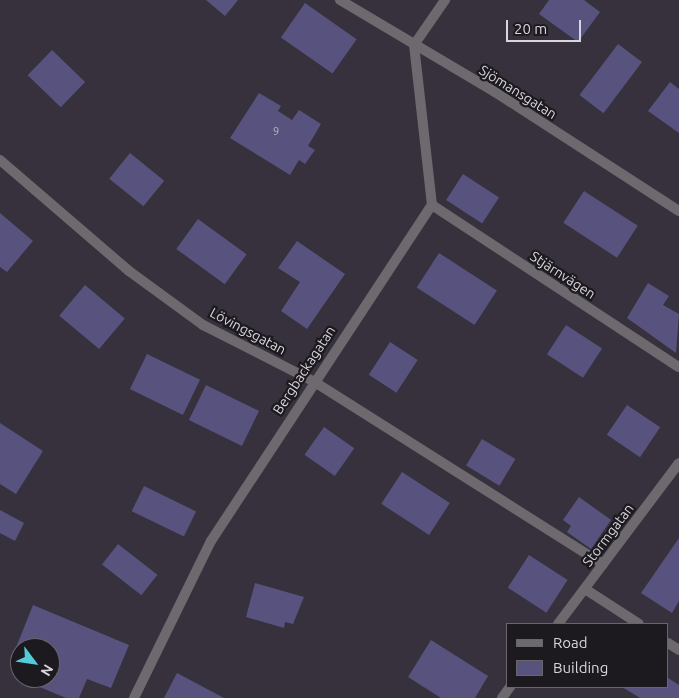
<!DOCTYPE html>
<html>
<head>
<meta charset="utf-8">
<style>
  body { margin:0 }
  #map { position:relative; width:679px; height:698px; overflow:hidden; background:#36313c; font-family:Ubuntu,sans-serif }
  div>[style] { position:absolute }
  .building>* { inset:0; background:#57537e; transform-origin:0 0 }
  .minor>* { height:10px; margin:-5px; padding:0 5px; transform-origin:5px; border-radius:5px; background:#6e696e }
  span { translate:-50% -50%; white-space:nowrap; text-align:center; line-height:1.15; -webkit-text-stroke:4.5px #1d1a1f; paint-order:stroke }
  .number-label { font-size:11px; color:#b8b4c4 }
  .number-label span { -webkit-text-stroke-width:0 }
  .street-label { font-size:14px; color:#d8d5dc }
  .legend { position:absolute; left:506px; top:623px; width:162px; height:65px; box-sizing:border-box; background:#1d1a1f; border:1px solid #68656b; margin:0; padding:6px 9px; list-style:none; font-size:15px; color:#d8d5dc }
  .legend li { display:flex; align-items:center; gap:10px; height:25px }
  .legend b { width:25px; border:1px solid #68656b }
  .north { position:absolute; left:10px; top:638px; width:50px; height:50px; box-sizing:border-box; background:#1d1a1f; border:1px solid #68656b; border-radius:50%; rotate:121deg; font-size:14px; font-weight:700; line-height:20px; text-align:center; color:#d8d5dc }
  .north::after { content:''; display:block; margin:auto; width:18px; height:22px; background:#53cbda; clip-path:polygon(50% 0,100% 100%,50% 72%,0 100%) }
  .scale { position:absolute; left:506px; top:20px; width:75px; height:22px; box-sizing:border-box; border:2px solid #d8d5dc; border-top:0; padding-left:6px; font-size:15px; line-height:18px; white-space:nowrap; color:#d8d5dc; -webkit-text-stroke:4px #1d1a1f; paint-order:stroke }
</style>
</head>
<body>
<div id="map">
  <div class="building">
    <div style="clip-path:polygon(206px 0,238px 0,225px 16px)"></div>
    <div style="clip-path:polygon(549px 0,584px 0,600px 12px,578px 42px,539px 14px)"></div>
    <div style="left:305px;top:3px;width:63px;height:42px;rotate:35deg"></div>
    <div style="left:618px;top:44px;width:30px;height:64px;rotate:37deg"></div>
    <div style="left:52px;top:50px;width:46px;height:35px;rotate:44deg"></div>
    <div style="clip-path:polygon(670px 82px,679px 89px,679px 133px,648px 111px)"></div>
    <div style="clip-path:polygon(259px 93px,281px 106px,278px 111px,292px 120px,299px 110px,321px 124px,308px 146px,315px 150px,305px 164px,299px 160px,290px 175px,230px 138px)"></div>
    <div style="left:130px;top:153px;width:44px;height:33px;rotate:39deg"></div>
    <div style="left:463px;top:174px;width:43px;height:31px;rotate:33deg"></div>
    <div style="left:584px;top:191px;width:64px;height:38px;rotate:33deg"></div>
    <div style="clip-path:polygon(0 213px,33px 241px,7px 272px,0 267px)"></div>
    <div style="left:198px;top:219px;width:60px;height:37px;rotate:36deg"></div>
    <div style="clip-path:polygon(297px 241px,345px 274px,307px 329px,281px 311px,300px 282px,278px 268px)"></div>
    <div style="left:439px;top:253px;width:69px;height:41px;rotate:33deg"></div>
    <div style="clip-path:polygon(648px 283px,669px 296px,663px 305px,679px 314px,676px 353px,627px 318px)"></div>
    <div style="left:85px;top:285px;width:52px;height:40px;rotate:40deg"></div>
    <div style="left:566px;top:325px;width:43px;height:35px;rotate:33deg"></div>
    <div style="left:390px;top:342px;width:33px;height:39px;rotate:33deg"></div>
    <div style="left:147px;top:354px;width:59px;height:39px;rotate:26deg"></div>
    <div style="left:206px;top:385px;width:59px;height:39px;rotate:26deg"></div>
    <div style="left:627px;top:405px;width:40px;height:36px;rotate:34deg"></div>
    <div style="clip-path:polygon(0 423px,43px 451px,16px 494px,0 484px)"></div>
    <div style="left:324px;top:427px;width:37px;height:34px;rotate:35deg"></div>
    <div style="left:482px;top:439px;width:39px;height:31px;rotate:31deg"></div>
    <div style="left:402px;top:472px;width:57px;height:38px;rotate:33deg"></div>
    <div style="left:144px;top:486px;width:58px;height:28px;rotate:26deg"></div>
    <div style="clip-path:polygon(579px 497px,611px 520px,591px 549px,567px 532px,571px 526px,563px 520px)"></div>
    <div style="clip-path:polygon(0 510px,24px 523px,15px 541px,0 533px)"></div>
    <div style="clip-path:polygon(679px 538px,679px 601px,672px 613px,641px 593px)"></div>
    <div style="left:118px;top:544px;width:50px;height:26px;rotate:38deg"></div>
    <div style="left:529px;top:555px;width:46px;height:39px;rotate:33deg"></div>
    <div style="clip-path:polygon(255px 583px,304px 597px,293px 624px,285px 622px,284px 628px,246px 617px)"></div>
    <div style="clip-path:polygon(33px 605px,129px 645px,111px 688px,87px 679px,79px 698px,66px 698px,30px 683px,32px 678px,50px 678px,50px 648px,15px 650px)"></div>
    <div style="clip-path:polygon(431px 640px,488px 676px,475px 698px,441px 698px,408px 677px)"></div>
    <div style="clip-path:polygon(177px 673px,224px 698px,164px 698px)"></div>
    <div style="clip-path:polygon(668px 678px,679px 685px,679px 698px,640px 698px,622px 687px,668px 687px)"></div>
  </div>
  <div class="minor">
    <div style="left:340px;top:0;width:180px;rotate:30.7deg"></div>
    <div style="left:495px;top:92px;width:219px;rotate:32.9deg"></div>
    <div style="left:0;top:160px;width:170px;rotate:40.7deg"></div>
    <div style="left:129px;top:271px;width:92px;rotate:36.1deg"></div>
    <div style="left:203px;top:325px;width:123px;rotate:27deg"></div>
    <div style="left:313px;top:381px;width:343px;rotate:32.3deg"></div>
    <div style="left:432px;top:205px;width:295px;rotate:33.3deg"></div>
    <div style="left:585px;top:589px;width:64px;rotate:32.9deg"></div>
    <div style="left:558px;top:624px;width:201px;rotate:-53.1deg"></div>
    <div style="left:668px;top:643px;width:13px;rotate:32deg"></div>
    <div style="left:134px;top:698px;width:175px;rotate:-63.9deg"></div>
    <div style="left:211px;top:541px;width:402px;rotate:-56.7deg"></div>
    <div style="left:432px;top:205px;width:161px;rotate:-96.4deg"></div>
    <div style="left:414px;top:45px;width:55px;rotate:-55.4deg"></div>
    <div style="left:502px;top:698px;width:14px;rotate:-54deg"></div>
  </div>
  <div class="number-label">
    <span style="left:276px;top:131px">9</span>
  </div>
  <div class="street-label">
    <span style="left:518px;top:92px;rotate:32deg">Sjömansgatan</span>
    <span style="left:563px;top:275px;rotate:33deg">Stjärnvägen</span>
    <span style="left:248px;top:331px;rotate:28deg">Lövingsgatan</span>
    <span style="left:304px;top:370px;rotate:-57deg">Bergbackagatan</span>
    <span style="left:608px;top:535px;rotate:-53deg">Stormgatan</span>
  </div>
  <ul class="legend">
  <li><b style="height:6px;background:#6e696e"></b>Road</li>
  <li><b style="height:14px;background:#57537e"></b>Building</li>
  </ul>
  <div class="north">N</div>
  <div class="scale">20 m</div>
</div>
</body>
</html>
